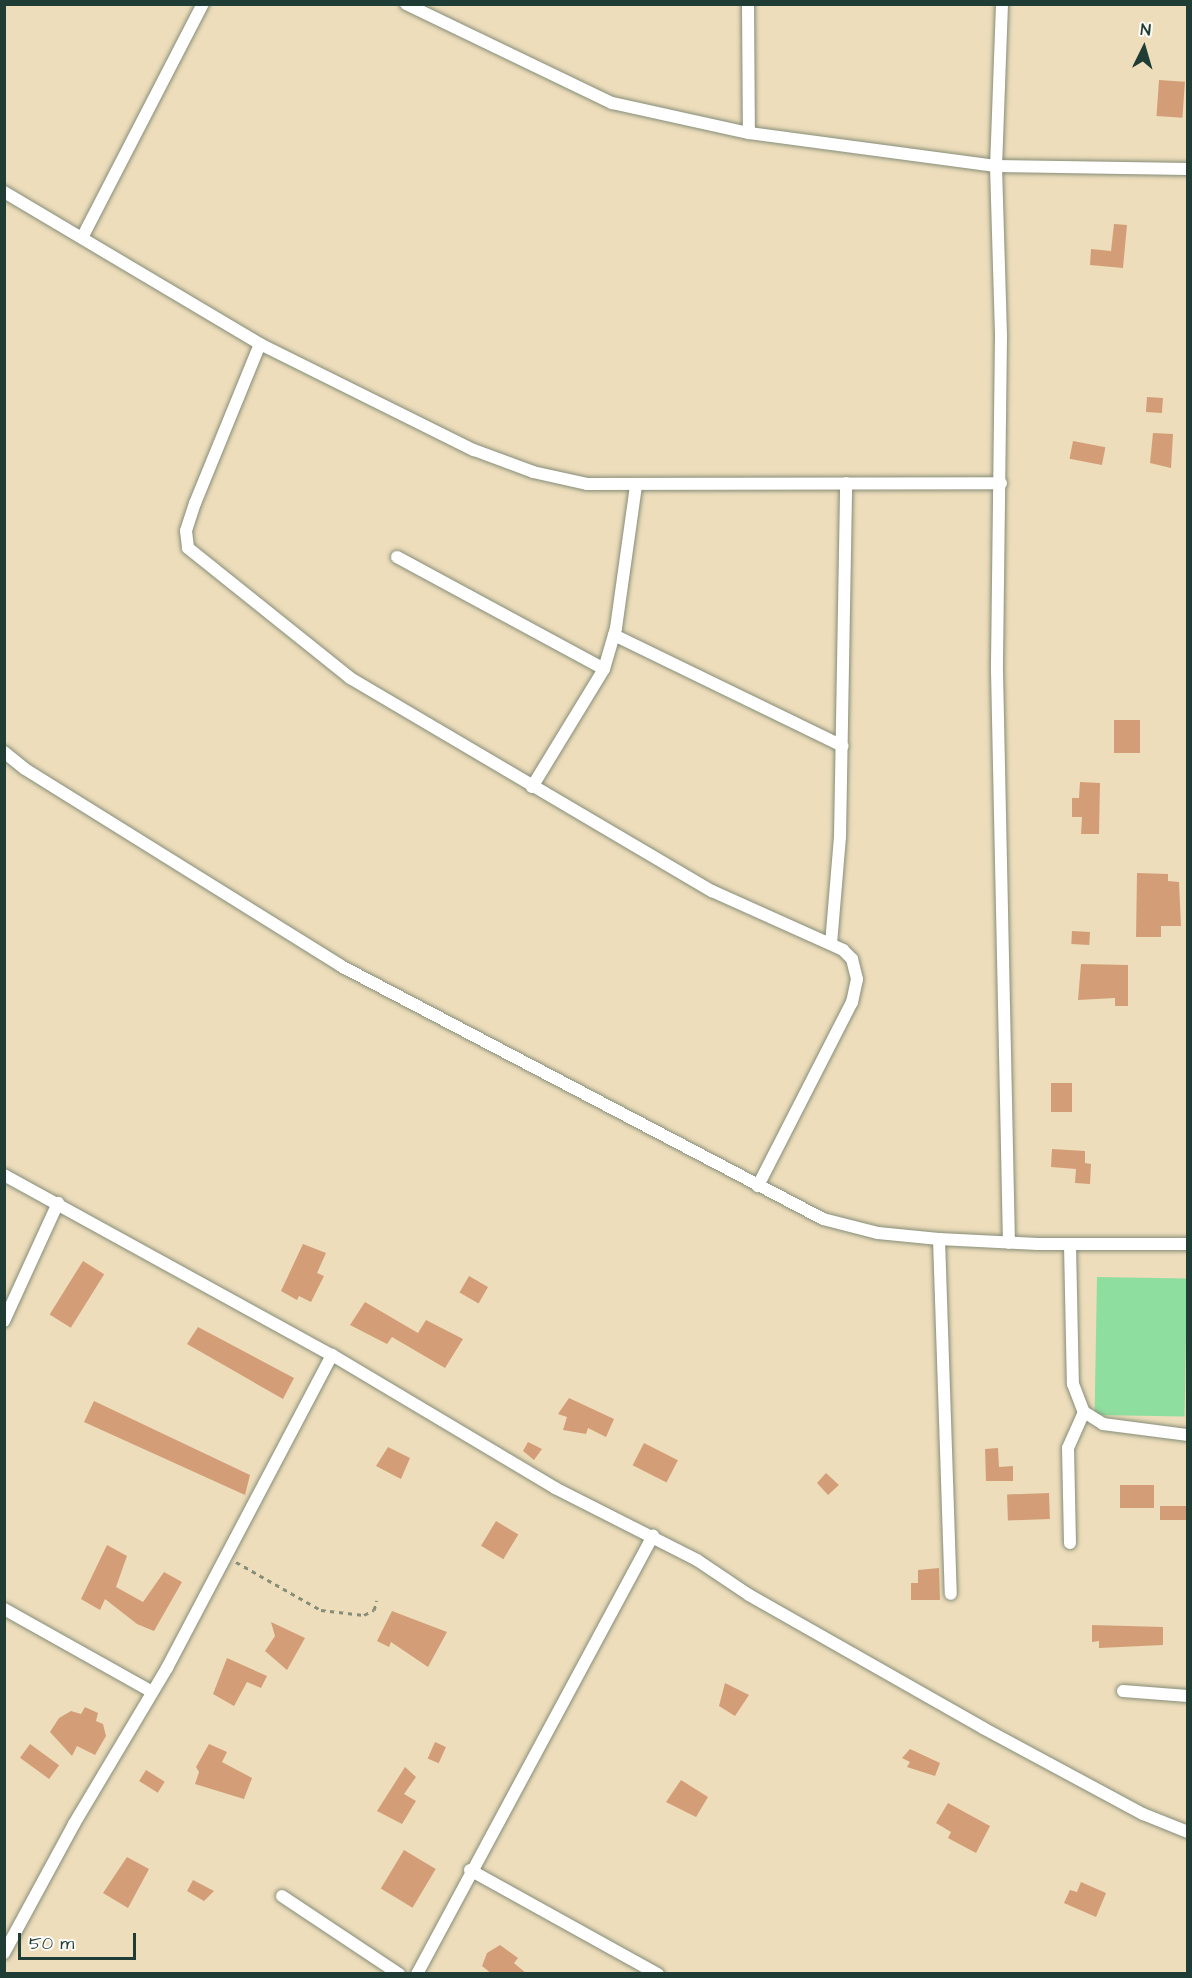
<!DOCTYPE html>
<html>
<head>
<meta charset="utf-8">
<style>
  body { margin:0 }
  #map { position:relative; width:1192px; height:1978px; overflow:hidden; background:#edddbb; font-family:"Architects Daughter",sans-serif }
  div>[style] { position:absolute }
  .green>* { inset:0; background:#8edf9f; transform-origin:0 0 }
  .building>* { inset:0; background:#d39e77; transform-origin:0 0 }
  .path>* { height:3px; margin-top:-1.5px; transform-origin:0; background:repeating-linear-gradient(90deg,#868d78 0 4.5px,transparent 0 9px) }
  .roads { filter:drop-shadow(0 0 2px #868d78) drop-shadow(0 0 2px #868d78) }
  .minor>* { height:12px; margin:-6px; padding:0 6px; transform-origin:6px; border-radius:6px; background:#fff }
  span { translate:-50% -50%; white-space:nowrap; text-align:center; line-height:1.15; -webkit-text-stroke:4.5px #fdfcf7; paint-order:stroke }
  .frame { position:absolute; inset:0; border:6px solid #1f3d34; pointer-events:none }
  .north { position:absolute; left:1114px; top:18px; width:60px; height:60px; -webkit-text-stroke:4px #fdfcf7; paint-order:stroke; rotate:5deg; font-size:16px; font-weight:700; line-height:24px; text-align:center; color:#1f3d34 }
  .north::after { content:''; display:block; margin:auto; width:21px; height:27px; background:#1f3d34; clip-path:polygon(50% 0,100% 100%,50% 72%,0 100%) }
  .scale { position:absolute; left:18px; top:1933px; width:118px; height:27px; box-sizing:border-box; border:3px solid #1f3d34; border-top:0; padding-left:8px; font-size:18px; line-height:21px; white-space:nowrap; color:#1f3d34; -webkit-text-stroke:4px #fdfcf7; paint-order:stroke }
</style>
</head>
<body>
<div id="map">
  <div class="green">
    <div style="left:1097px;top:1277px;width:90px;height:138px;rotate:1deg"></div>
  </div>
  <div class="building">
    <div style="left:1159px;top:80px;width:26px;height:36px;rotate:4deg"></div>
    <div style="clip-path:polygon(1114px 224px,1127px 225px,1123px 268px,1090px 265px,1091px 249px,1111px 251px)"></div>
    <div style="left:1147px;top:397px;width:16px;height:15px;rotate:4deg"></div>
    <div style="clip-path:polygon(1153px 433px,1173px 434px,1171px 468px,1150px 463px)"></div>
    <div style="left:1073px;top:441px;width:33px;height:18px;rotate:11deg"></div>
    <div style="left:1114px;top:720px;width:26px;height:33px"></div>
    <div style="clip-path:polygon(1080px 782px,1100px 783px,1099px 834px,1081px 834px,1082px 817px,1072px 817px,1072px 798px,1079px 798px)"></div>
    <div style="clip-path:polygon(1137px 873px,1168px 874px,1168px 881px,1179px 882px,1181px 926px,1161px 926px,1161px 937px,1136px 937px)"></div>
    <div style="left:1072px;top:931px;width:18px;height:13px;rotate:3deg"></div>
    <div style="clip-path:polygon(1081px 964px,1128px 965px,1128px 1006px,1115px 1006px,1115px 998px,1078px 1000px)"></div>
    <div style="left:1051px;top:1083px;width:21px;height:29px"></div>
    <div style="clip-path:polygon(1052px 1149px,1085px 1151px,1085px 1163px,1091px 1164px,1090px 1184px,1075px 1183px,1076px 1169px,1051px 1167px)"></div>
    <div style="clip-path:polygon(303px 1244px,326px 1253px,317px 1273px,324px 1276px,311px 1302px,299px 1296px,297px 1300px,281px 1291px)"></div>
    <div style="left:83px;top:1261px;width:25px;height:63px;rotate:32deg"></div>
    <div style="left:469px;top:1276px;width:22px;height:19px;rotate:30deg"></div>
    <div style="clip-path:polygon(365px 1302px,418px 1333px,426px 1320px,463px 1339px,445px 1368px,392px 1337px,387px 1344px,350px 1325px)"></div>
    <div style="clip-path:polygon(198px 1327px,294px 1378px,283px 1399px,187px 1344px)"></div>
    <div style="clip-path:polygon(569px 1398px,614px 1419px,606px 1437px,588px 1428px,586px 1434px,563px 1430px,567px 1417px,558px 1414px)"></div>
    <div style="clip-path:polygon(94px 1401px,250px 1475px,245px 1495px,84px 1422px)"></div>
    <div style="clip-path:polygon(528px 1442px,542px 1449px,534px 1460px,523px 1451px)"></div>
    <div style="left:644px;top:1443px;width:38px;height:25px;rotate:27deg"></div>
    <div style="clip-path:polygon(388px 1447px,410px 1458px,401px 1479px,376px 1466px)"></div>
    <div style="clip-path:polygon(998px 1448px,999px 1467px,1013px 1466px,1013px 1481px,986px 1481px,985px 1449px)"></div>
    <div style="clip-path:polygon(826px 1473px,839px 1485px,828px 1495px,817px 1483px)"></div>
    <div style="left:1154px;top:1485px;width:23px;height:34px;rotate:90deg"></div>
    <div style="left:1049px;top:1493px;width:26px;height:42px;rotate:88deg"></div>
    <div style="left:1160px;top:1506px;width:28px;height:14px"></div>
    <div style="left:496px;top:1521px;width:26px;height:29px;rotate:31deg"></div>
    <div style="clip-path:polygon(107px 1545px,127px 1556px,116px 1587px,143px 1602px,164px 1572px,182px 1582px,154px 1631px,137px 1624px,105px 1599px,100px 1610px,81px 1599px)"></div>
    <div style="clip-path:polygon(939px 1568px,940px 1600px,911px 1600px,911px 1583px,918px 1583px,918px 1570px)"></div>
    <div style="clip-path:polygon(392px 1611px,447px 1632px,428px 1667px,391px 1642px,389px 1647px,377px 1641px)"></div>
    <div style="clip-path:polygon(271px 1622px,305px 1638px,287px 1670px,265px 1651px,275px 1636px)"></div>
    <div style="clip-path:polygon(1092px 1625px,1163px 1627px,1163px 1645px,1099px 1648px,1099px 1641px,1092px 1642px)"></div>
    <div style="clip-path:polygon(227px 1658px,267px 1676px,261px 1688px,247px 1682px,234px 1706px,213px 1694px)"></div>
    <div style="clip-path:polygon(725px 1683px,749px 1695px,735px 1716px,719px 1706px)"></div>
    <div style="clip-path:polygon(85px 1707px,98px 1713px,96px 1721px,103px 1724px,106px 1736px,95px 1755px,77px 1746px,72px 1756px,50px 1732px,59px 1718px,71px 1711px,81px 1714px)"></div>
    <div style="left:435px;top:1742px;width:12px;height:18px;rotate:24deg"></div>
    <div style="left:30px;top:1744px;width:36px;height:17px;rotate:36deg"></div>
    <div style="clip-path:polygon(209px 1744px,227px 1752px,222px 1762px,252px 1778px,244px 1799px,195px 1784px,199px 1772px,196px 1767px)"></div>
    <div style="clip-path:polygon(910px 1749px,940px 1763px,935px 1776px,907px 1767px,910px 1762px,902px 1758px)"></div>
    <div style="clip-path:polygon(405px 1767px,416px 1777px,404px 1794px,416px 1801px,402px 1824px,377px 1811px)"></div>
    <div style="left:146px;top:1770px;width:22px;height:13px;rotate:32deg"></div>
    <div style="clip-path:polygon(681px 1780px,708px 1797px,696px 1817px,666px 1802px)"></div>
    <div style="clip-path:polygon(948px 1803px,990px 1826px,976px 1853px,948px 1838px,951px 1832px,936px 1823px)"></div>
    <div style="left:404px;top:1850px;width:37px;height:45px;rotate:31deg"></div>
    <div style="clip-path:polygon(127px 1857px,149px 1869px,128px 1908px,103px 1893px)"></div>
    <div style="clip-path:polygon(193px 1880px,214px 1891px,204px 1901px,187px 1891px)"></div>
    <div style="clip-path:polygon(1081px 1882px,1106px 1893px,1096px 1917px,1064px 1903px,1070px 1890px,1077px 1892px)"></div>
    <div style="clip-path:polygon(500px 1945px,518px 1958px,514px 1963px,527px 1974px,492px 1974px,482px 1966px,487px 1953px)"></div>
  </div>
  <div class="path">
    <div style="left:236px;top:1562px;width:98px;rotate:29.5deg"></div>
    <div style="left:321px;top:1610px;width:43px;rotate:6.6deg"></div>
    <div style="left:364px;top:1615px;width:11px;rotate:-27deg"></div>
    <div style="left:374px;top:1610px;width:10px;rotate:-73deg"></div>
  </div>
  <div class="roads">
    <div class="minor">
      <div style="left:406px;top:4px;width:229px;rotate:25.7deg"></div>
      <div style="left:612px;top:103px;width:140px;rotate:12.4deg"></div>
      <div style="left:749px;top:133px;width:249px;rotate:7.6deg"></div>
      <div style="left:996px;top:166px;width:192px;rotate:0.9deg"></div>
      <div style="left:748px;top:4px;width:129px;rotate:89.6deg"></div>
      <div style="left:1002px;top:4px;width:162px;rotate:92.1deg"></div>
      <div style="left:996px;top:166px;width:170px;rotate:88.3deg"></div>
      <div style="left:1001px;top:336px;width:335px;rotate:90.7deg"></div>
      <div style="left:997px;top:671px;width:572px;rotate:88.8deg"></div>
      <div style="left:4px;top:192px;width:298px;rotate:30.7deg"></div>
      <div style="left:260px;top:344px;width:239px;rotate:26.4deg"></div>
      <div style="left:474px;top:450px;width:63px;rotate:20.4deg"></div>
      <div style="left:533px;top:472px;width:55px;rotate:12.5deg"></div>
      <div style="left:587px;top:484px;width:414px;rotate:-0.1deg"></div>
      <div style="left:83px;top:236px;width:261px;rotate:-62.7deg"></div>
      <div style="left:260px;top:344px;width:172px;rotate:112.2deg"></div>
      <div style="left:195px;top:503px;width:29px;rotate:108deg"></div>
      <div style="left:186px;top:531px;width:17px;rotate:83deg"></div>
      <div style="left:188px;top:548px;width:208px;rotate:38.7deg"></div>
      <div style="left:350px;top:678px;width:420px;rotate:30.5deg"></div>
      <div style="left:712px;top:891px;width:144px;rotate:24.2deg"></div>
      <div style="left:843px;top:950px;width:13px;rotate:45deg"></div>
      <div style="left:852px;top:959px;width:21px;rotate:76deg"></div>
      <div style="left:857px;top:979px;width:24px;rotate:102deg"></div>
      <div style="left:852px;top:1002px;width:207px;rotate:117.1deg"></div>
      <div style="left:397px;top:557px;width:235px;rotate:28.4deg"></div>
      <div style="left:614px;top:635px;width:254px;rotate:25.9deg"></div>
      <div style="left:4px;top:752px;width:27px;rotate:39deg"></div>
      <div style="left:25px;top:769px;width:372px;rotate:31.9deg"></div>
      <div style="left:341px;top:966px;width:544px;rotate:27.69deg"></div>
      <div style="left:823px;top:1219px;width:57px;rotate:14.3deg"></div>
      <div style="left:878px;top:1233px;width:61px;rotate:5.6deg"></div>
      <div style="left:939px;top:1239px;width:99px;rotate:2.9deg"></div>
      <div style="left:1038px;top:1244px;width:150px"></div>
      <div style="left:532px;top:787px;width:138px;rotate:-58.6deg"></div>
      <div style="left:604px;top:669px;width:43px;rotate:-73.7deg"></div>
      <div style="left:616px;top:628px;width:144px;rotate:-82deg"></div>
      <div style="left:831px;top:944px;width:107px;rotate:-85.2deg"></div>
      <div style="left:840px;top:837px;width:354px;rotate:-89deg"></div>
      <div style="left:4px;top:1175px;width:374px;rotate:28.8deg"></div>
      <div style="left:332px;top:1355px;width:260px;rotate:30.8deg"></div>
      <div style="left:555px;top:1488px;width:159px;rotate:26.9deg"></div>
      <div style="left:697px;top:1560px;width:63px;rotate:33.9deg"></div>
      <div style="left:749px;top:1595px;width:269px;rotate:29.6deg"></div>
      <div style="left:983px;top:1728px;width:182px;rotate:28.3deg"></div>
      <div style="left:1143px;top:1814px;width:48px;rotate:21.8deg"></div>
      <div style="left:939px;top:1239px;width:355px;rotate:88.1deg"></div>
      <div style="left:1070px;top:1245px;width:139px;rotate:88.8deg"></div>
      <div style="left:1073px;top:1384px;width:30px;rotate:69deg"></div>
      <div style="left:1084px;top:1412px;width:22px;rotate:32deg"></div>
      <div style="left:1103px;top:1424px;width:86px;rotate:7.4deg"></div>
      <div style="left:4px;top:1321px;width:130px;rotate:-65.4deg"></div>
      <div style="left:1070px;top:1543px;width:95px;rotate:-91.2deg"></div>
      <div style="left:1068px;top:1448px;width:39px;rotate:-66deg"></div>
      <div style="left:4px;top:1609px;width:168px;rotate:29.2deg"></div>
      <div style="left:1123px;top:1691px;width:65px;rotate:4.4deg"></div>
      <div style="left:470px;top:1870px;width:215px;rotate:29deg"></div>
      <div style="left:282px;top:1896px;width:141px;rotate:33.7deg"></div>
      <div style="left:4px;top:1953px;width:147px;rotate:-61.5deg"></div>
      <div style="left:74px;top:1824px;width:182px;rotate:-59.2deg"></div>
      <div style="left:167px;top:1668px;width:354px;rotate:-62.2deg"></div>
      <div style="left:417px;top:1974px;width:498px;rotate:-61.7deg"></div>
    </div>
  </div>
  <div class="frame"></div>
  <div class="north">N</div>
  <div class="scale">50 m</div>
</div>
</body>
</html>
